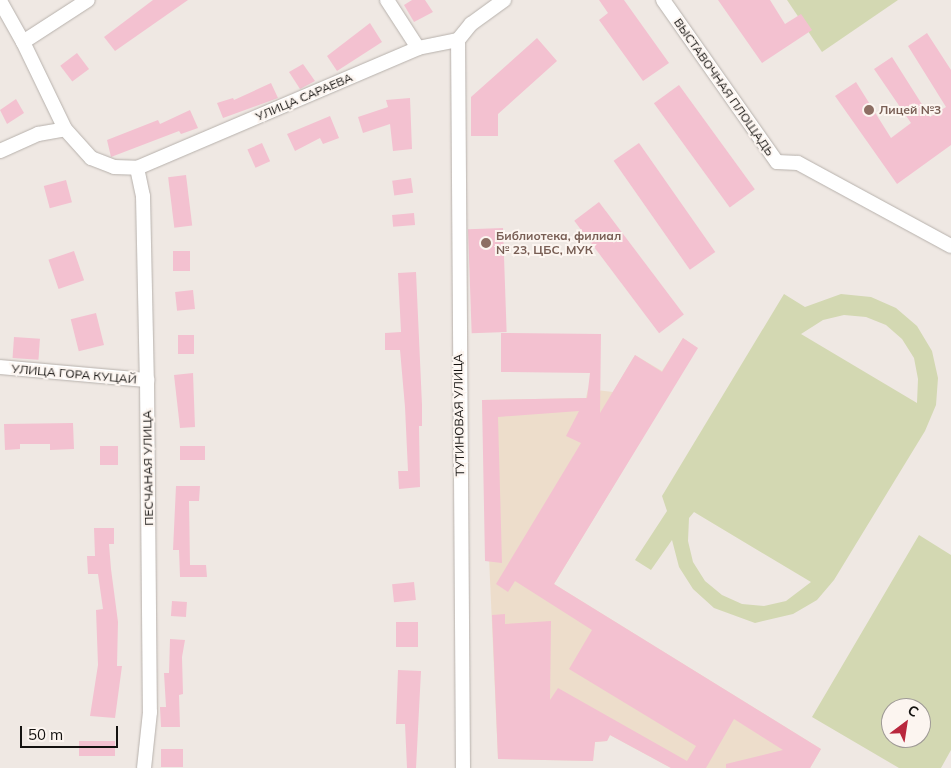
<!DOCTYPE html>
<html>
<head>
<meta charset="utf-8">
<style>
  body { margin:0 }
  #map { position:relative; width:951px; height:768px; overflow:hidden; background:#efe8e3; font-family:Mulish,sans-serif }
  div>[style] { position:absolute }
  .industrial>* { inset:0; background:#edddcb }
  .green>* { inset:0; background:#d3d8b2 }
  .building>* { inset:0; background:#f3c1d0; transform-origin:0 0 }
  .roads { filter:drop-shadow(0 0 1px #b7b1ac) drop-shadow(0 0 1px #b7b1ac) }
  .street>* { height:14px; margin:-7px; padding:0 7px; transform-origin:7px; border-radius:7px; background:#fff }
  .dots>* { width:14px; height:14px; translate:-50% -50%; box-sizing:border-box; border:2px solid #fcf5f0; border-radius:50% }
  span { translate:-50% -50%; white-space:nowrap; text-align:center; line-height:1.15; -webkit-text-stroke:4px #fcf5f0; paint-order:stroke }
  .street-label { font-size:12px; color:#141210 }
  .education-label { font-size:12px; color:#785e54; font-weight:700 }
  .left { translate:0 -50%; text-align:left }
  .north { position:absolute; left:881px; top:698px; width:50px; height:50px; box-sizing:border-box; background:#fcf5f0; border:1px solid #9f9a96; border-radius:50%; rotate:31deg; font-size:14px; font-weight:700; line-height:20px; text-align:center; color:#141210 }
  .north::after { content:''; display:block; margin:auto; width:18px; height:22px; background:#b9273d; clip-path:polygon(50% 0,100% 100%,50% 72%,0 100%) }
  .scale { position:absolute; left:20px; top:726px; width:98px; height:22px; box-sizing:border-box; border:2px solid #141210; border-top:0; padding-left:6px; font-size:15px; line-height:18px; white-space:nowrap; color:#141210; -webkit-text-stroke:4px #fcf5f0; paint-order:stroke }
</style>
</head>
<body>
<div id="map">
  <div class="industrial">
    <div style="clip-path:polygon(683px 338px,697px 348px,554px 584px,821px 749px,810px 768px,671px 768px,610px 735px,607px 741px,595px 742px,593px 761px,498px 759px,482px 400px,586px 398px,588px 389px,613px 392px,635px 355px,662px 371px)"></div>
  </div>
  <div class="green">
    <div style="clip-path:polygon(787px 0,898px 0,822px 52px)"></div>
    <div style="clip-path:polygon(evenodd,784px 294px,805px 307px,841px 294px,871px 297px,896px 308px,917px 326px,932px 351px,938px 378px,936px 405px,925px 431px,834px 580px,817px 600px,793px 614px,755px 623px,714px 608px,693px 589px,679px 567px,672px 540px,651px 570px,635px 560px,667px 511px,662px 496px,784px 294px,844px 315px,866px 317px,886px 325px,902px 339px,914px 358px,918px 379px,917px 403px,801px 334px,823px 320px,844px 315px,784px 294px,694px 512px,811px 582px,786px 601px,764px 606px,742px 604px,722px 595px,705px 581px,693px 562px,688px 541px,689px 518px,694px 512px)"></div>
    <div style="clip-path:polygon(evenodd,919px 535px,951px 555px,951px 750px,941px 768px,899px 768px,812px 717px,919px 535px,891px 708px,921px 708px,921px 738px,891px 738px,891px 708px)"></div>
  </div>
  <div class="building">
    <div style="clip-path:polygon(153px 0,188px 0,115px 51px,104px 37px)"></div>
    <div style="clip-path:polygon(412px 0,425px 0,433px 12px,414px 22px,404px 5px)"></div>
    <div style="clip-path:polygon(599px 0,624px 0,669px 63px,643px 81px,599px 20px,608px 13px)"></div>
    <div style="clip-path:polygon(718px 0,770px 0,785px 24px,801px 14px,812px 30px,762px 63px)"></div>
    <div style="clip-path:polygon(370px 23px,382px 42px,337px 71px,327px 56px)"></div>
    <div style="clip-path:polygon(927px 33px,951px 70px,951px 145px,897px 184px,835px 96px,856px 82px,891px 138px,911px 123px,874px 69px,892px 57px,930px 117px,946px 107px,908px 46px)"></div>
    <div style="clip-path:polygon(537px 38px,557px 61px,498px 114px,498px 136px,471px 136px,471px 97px)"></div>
    <div style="left:77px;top:53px;width:20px;height:21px;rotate:53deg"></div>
    <div style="clip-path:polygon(303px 64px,315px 81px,300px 89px,289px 72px)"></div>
    <div style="clip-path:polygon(271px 83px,278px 98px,223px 118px,217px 103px,233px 98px,234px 100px)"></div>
    <div style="left:679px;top:85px;width:129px;height:31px;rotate:54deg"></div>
    <div style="clip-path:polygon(410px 98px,412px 149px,393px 151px,390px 124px,363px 133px,358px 117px,388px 107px,386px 100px)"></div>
    <div style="clip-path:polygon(16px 99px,24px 113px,7px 124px,0 110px)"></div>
    <div style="clip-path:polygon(190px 110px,198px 128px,181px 134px,179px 131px,111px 157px,107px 140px,158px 120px,160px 124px)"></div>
    <div style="clip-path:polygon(330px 116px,339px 138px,323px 144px,320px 138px,295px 151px,287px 134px)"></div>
    <div style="left:262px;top:143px;width:20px;height:16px;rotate:66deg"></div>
    <div style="left:639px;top:143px;width:133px;height:31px;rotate:55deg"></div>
    <div style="left:186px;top:175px;width:51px;height:18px;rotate:83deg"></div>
    <div style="left:411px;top:178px;width:15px;height:19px;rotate:82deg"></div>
    <div style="left:66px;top:180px;width:23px;height:23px;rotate:75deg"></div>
    <div style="left:599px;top:202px;width:141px;height:31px;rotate:53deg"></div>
    <div style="left:414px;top:213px;width:12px;height:22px;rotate:85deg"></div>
    <div style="left:503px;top:228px;width:104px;height:35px;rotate:88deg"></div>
    <div style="left:74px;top:251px;width:31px;height:27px;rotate:71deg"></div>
    <div style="left:173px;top:251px;width:17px;height:20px"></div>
    <div style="clip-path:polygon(416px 272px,422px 405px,422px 426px,419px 426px,420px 487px,399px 489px,398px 471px,408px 471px,405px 407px,400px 350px,385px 350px,385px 333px,401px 332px,398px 273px)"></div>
    <div style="left:193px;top:290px;width:19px;height:18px;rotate:84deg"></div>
    <div style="left:96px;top:313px;width:33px;height:26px;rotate:76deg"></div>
    <div style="clip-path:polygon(501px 333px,601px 334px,600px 413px,635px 355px,662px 372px,683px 338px,698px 348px,554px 584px,821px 749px,810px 768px,726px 768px,726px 764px,783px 750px,734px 719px,706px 768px,671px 768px,610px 735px,607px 741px,595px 742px,593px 761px,498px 759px,492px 615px,505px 614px,505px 624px,551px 621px,550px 700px,558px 688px,687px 761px,696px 746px,569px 669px,592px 630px,515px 581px,508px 592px,496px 584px,581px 443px,566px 436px,579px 411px,498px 417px,502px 563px,485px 561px,482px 400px,587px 398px,590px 373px,501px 372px)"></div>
    <div style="left:178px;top:335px;width:16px;height:19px"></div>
    <div style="left:14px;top:337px;width:26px;height:21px;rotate:4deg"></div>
    <div style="clip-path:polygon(193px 373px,195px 427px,180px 428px,174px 375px)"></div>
    <div style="clip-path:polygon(73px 423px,74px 449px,50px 450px,50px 444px,20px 444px,20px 449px,5px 450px,4px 424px)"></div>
    <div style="left:118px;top:446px;width:19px;height:18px;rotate:90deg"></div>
    <div style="left:180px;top:446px;width:25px;height:14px"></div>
    <div style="clip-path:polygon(176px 486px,200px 486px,199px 501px,189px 501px,190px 565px,206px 565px,207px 577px,180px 577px,179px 550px,173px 550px)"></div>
    <div style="clip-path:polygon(94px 528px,114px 528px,114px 544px,109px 544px,111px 569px,118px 622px,117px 666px,122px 666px,115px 718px,90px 716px,98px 665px,96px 610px,103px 609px,98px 574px,88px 574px,87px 556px,95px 556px)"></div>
    <div style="left:414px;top:582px;width:18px;height:22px;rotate:84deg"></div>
    <div style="left:172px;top:601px;width:15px;height:15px;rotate:4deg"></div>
    <div style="left:418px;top:622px;width:25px;height:22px;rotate:90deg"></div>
    <div style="clip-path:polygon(170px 639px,185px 640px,182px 657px,183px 694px,179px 695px,180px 727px,161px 727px,160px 707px,166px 707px,164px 673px,169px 673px)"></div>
    <div style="clip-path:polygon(398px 670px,421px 671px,416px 768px,407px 768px,405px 724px,396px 724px)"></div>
    <div style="left:79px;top:741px;width:36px;height:15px"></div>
    <div style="left:161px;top:749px;width:22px;height:18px"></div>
  </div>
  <div class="roads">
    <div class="street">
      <div style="left:387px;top:0;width:57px;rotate:57.1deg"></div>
      <div style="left:663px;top:0;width:198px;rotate:54.9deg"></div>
      <div style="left:777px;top:162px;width:21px;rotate:3deg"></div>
      <div style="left:798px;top:163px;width:174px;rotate:28.5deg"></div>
      <div style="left:0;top:1px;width:47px;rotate:60.7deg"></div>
      <div style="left:23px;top:42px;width:97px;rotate:64.2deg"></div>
      <div style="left:65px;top:129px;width:39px;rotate:48deg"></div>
      <div style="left:91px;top:158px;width:25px;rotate:21deg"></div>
      <div style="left:114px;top:167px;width:23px;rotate:2deg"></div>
      <div style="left:137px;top:168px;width:306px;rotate:-23.1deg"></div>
      <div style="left:418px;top:48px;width:41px;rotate:-11.3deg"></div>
      <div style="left:23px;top:42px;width:77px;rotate:-32.9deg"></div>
      <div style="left:0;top:151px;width:42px;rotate:-24.1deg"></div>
      <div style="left:38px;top:134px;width:27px;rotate:-10deg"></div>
      <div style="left:137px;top:168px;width:29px;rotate:78deg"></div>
      <div style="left:143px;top:196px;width:184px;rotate:88.8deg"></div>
      <div style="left:147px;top:380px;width:332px;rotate:89.5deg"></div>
      <div style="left:150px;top:712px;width:56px;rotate:96.1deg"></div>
      <div style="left:0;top:367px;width:148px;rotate:5.1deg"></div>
      <div style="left:463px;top:768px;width:728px;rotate:-90.39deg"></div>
      <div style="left:458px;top:40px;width:21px;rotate:-51deg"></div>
      <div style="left:471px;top:24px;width:41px;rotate:-36deg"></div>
    </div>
  </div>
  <div class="dots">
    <div style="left:869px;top:110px;background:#8d6e63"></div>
    <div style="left:486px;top:243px;background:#8d6e63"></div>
  </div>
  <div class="street-label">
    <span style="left:724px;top:87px;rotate:55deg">ВЫСТАВОЧНАЯ ПЛОЩАДЬ</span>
    <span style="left:304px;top:97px;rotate:-23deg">УЛИЦА САРАЕВА</span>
    <span style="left:74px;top:374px;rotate:5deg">УЛИЦА ГОРА КУЦАЙ</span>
    <span style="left:459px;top:415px;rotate:-91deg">ТУТИНОВАЯ УЛИЦА</span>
    <span style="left:148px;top:468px;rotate:-91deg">ПЕСЧАНАЯ УЛИЦА</span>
  </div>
  <div class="education-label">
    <span class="left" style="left:879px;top:110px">Лицей №3</span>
    <span class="left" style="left:496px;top:243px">Библиотека, филиал<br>№ 23, ЦБС, МУК</span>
  </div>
  <div class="north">С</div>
  <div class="scale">50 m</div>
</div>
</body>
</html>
